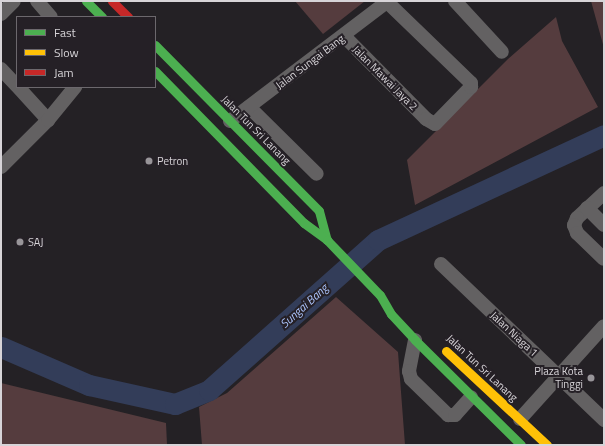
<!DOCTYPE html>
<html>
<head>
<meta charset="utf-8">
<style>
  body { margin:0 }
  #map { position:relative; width:605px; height:446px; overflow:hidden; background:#242125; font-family:"Titillium Web",sans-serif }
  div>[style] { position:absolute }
  .green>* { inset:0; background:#553c3e }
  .river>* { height:21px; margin:-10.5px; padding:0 10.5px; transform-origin:10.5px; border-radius:10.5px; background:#333d59 }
  .street>* { height:14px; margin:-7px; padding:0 7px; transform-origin:7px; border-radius:7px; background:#636162 }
  .fast>* { height:9px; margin:-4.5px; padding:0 4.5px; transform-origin:4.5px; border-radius:4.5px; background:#4caf50 }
  .slow>* { height:9px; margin:-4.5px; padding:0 4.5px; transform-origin:4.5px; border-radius:4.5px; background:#ffc107 }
  .jam>* { height:9px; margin:-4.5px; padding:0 4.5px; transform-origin:4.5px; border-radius:4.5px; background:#c62828 }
  .dots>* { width:11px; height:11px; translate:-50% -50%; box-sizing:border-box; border:2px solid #252026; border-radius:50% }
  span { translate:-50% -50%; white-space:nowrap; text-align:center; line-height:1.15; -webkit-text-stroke:4px #252026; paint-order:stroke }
  .street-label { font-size:11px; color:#d7d4d8 }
  .poi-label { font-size:11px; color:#d7d4d8 }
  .left { translate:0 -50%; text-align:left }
  .right { translate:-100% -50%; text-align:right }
  .water-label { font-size:12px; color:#aec6ff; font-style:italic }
  .frame { position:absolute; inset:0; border:2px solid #d7d4d8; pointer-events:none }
  .legend { position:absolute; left:16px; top:16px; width:140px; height:72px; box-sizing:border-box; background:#252026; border:1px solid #6c686d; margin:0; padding:5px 7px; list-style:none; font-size:12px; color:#d7d4d8 }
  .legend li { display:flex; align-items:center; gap:8px; height:20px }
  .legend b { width:20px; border:1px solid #6c686d }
</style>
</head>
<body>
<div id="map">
  <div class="green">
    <div style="clip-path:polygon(295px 1px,365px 1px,323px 34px)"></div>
    <div style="clip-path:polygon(591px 1px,604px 1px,604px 48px)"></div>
    <div style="clip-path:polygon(556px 17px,562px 41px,598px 107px,415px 205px,407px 160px,508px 59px)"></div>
    <div style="clip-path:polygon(336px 297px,398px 352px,405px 445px,202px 445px,199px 407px,227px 393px)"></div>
    <div style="clip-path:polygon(1px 383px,166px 423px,167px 445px,1px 445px)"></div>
  </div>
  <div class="river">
    <div style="left:1px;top:347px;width:96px;rotate:23.4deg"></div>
    <div style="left:89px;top:385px;width:88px;rotate:12.5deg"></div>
    <div style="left:175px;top:404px;width:37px;rotate:-22deg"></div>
    <div style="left:209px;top:390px;width:226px;rotate:-41.6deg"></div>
    <div style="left:378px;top:240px;width:249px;rotate:-24.9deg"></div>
  </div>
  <div class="street">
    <div style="left:37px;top:1px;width:21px;rotate:49deg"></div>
    <div style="left:455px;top:1px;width:69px;rotate:47.3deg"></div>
    <div style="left:1px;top:14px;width:18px;rotate:-45deg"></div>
    <div style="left:344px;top:36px;width:117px;rotate:45.3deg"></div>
    <div style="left:426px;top:119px;width:10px;rotate:29deg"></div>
    <div style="left:435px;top:124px;width:52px;rotate:-45.8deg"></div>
    <div style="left:471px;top:87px;width:4px;rotate:-90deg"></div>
    <div style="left:471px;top:83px;width:117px;rotate:-136deg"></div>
    <div style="left:1px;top:69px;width:23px;rotate:47deg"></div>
    <div style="left:18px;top:87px;width:45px;rotate:47.7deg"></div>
    <div style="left:249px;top:107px;width:95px;rotate:44.6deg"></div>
    <div style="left:230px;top:121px;width:198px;rotate:-37.2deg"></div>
    <div style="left:1px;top:167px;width:66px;rotate:-45deg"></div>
    <div style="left:48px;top:120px;width:43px;rotate:-50.7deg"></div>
    <div style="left:604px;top:193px;width:37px;rotate:137deg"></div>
    <div style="left:577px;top:218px;width:8px;rotate:113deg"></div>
    <div style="left:574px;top:225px;width:9px;rotate:69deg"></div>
    <div style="left:577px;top:233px;width:37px;rotate:44deg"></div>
    <div style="left:587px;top:208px;width:24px;rotate:45deg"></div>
    <div style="left:441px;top:264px;width:226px;rotate:43.7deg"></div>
    <div style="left:415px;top:340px;width:32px;rotate:101deg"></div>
    <div style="left:409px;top:371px;width:8px;rotate:76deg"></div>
    <div style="left:411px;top:379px;width:52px;rotate:44.2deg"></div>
    <div style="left:448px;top:415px;width:7px"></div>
    <div style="left:455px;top:415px;width:24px;rotate:-48deg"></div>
    <div style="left:520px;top:419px;width:125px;rotate:-47.9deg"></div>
  </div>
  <div class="fast">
    <div style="left:86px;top:1px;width:23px;rotate:45deg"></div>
    <div style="left:155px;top:45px;width:233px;rotate:45.3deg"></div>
    <div style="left:319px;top:211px;width:30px;rotate:75deg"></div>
    <div style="left:155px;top:71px;width:213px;rotate:45.6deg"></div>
    <div style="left:304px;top:223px;width:29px;rotate:36deg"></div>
    <div style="left:327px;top:240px;width:76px;rotate:46.1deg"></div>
    <div style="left:380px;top:295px;width:22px;rotate:60deg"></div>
    <div style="left:391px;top:314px;width:35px;rotate:47deg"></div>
    <div style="left:415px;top:340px;width:149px;rotate:44.7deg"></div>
  </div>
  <div class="slow">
    <div style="left:446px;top:351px;width:138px;rotate:42.9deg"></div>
  </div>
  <div class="jam">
    <div style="left:112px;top:1px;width:23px;rotate:45deg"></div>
  </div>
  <div class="dots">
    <div style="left:149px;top:161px;background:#989599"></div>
    <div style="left:20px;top:242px;background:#989599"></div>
    <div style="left:591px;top:378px;background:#989599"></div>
  </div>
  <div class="street-label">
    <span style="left:310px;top:62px;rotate:-37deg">Jalan Sungai Bang</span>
    <span style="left:385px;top:78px;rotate:45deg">Jalan Mawai Jaya 2</span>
    <span style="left:256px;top:130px;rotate:45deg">Jalan Tun Sri Lanang</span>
    <span style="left:514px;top:334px;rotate:43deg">Jalan Niaga 1</span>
    <span style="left:482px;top:368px;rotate:43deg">Jalan Tun Sri Lanang</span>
  </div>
  <div class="poi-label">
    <span class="left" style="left:157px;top:161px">Petron</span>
    <span class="left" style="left:28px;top:242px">SAJ</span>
    <span class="right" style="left:583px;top:378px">Plaza Kota<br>Tinggi</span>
  </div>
  <div class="water-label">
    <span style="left:304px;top:306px;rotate:-42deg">Sungai Bang</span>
  </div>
  <div class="frame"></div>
  <ul class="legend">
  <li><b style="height:5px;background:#4caf50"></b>Fast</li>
  <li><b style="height:5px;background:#ffc107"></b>Slow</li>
  <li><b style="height:5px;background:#c62828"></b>Jam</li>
  </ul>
</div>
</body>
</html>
